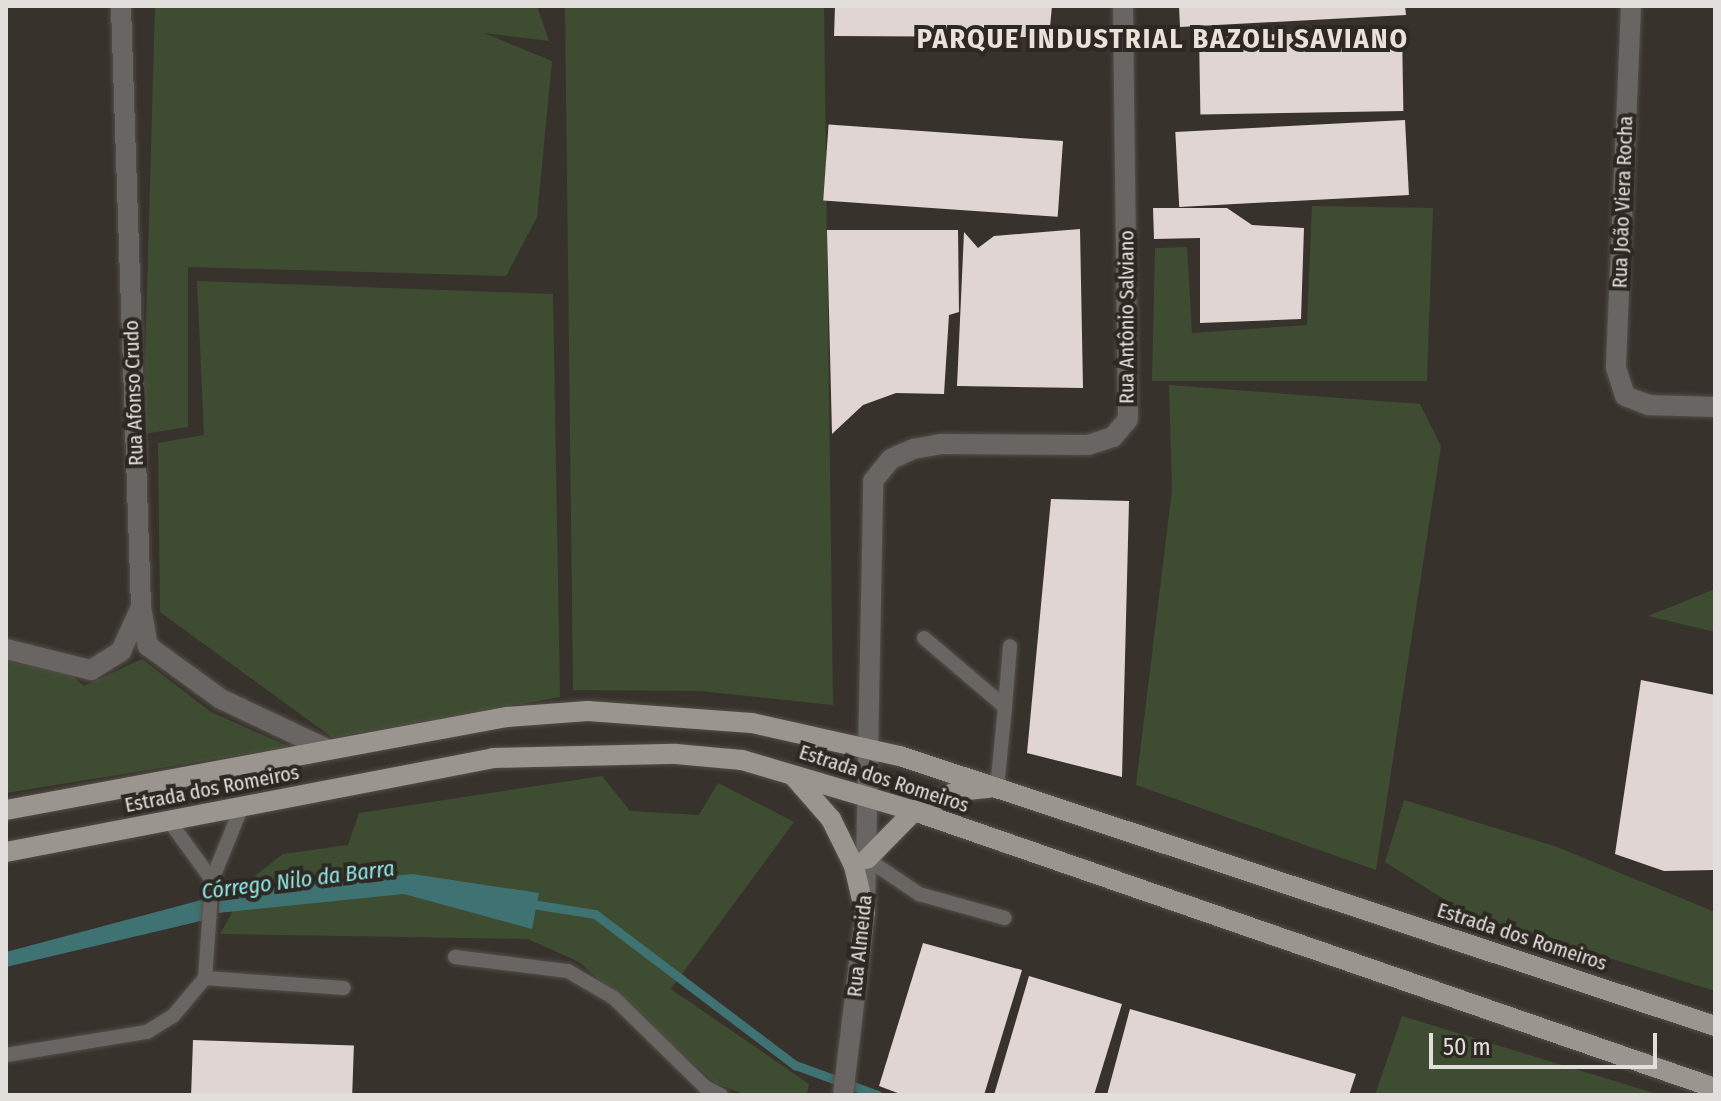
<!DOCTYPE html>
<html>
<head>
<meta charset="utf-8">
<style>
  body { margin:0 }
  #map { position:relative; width:1721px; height:1101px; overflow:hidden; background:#38322c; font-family:"Fira Sans Condensed",sans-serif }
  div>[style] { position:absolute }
  .green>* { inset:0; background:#3e4d31 }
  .water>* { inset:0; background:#3f7272 }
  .stream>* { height:9px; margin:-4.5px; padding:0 4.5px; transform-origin:4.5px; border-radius:4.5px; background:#3f7272 }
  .building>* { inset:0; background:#e1d5d4; transform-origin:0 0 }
  .roads { filter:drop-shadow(0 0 2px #534e48) drop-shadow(0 0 2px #534e48) }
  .service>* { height:14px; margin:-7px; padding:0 7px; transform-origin:7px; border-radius:7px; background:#686562 }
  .minor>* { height:20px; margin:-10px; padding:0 10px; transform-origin:10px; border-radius:10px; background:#686562 }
  .tertiary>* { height:20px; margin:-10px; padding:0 10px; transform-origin:10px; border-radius:10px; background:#686562 }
  .primary>* { height:20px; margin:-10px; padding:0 10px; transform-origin:10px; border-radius:10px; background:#9b958f }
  span { translate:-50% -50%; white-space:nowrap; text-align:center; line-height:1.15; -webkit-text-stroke:8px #2e2823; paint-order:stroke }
  .street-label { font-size:20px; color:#e2dedb }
  .water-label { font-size:22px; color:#8fe7e7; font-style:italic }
  .district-label { font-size:28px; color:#e9e2da; font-weight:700; letter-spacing:2px }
  .frame { position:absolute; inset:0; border:8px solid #e2dedb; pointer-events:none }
  .scale { position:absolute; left:1429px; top:1033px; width:228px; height:36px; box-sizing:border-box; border:4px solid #e2dedb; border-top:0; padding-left:10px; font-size:24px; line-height:28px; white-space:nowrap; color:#e2dedb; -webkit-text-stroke:6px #2e2823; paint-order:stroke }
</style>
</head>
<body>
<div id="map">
  <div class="green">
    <div style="clip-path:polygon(155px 6px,537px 6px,549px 41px,484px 33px,552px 61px,537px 217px,506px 276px,188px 267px,188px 427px,143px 434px)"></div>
    <div style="clip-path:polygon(565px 6px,824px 6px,833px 705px,700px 691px,573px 690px)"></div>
    <div style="clip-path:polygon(1312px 206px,1433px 208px,1427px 381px,1152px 381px,1155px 248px,1187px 247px,1192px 333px,1307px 325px)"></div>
    <div style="clip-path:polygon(197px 281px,553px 294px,560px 697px,333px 738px,160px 612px,158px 443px,204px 435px)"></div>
    <div style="clip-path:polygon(1169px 385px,1420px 404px,1441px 446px,1376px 870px,1136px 785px,1172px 490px)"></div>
    <div style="clip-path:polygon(1715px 589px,1715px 632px,1648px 616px)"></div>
    <div style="clip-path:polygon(142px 659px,211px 712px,290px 747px,6px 793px,6px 661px,71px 675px,84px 686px)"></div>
    <div style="clip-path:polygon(602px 776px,630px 811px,699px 815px,718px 783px,794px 822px,671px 989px,809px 1084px,807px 1095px,746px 1095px,715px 1083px,579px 962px,528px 939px,220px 934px,251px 879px,283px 854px,348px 845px,359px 813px)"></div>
    <div style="clip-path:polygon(1404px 800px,1557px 847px,1715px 912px,1715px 991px,1466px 913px,1385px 862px)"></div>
    <div style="clip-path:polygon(1402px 1016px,1660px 1095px,1375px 1095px)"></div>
  </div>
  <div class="water">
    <div style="clip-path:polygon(412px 874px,539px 893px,532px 929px,404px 894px,218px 913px,220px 894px)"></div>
    <div style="clip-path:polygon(205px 899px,205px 920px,6px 967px,6px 952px)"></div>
  </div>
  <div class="stream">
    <div style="left:526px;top:903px;width:70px;rotate:9.1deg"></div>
    <div style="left:595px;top:914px;width:251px;rotate:37.1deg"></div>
    <div style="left:795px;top:1065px;width:88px;rotate:19.9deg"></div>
  </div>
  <div class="building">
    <div style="clip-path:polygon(835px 6px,1052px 6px,1050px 27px,1029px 27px,1028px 37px,834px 36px)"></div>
    <div style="clip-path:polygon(1179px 6px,1405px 6px,1406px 15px,1180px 27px)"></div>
    <div style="left:1402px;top:32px;width:79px;height:203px;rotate:89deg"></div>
    <div style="left:1405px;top:120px;width:75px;height:230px;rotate:87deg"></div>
    <div style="left:1063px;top:141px;width:76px;height:235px;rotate:94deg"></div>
    <div style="clip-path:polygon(1153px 208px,1227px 208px,1252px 225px,1304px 228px,1301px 319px,1200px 323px,1200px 238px,1154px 239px)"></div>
    <div style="clip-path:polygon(1080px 229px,1083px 388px,957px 386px,964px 232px,978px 248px,994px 236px)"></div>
    <div style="clip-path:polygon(827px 230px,958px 230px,959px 312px,949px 315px,944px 394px,896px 393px,863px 405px,832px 434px)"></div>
    <div style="clip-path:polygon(1051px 499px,1129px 501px,1122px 777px,1027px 753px)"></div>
    <div style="clip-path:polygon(1641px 680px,1715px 695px,1715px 870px,1664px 871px,1615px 854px)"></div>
    <div style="clip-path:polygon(923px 943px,1022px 970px,984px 1095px,903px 1095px,879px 1086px)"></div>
    <div style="clip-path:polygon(1029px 976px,1122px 1004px,1094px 1095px,994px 1095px)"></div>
    <div style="clip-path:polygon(1130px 1009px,1356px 1074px,1349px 1095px,1107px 1095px)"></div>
    <div style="left:193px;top:1040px;width:161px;height:55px;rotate:2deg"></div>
  </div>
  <div class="roads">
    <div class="service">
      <div style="left:924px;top:638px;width:106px;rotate:40.4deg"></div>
      <div style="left:1005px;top:707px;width:81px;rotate:95.6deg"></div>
      <div style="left:1005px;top:707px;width:61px;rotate:-85.3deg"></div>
      <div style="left:170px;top:822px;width:72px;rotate:54.1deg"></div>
      <div style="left:867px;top:859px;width:63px;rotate:33.9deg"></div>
      <div style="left:919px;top:894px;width:89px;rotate:15.6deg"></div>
      <div style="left:455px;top:957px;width:114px;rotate:7.1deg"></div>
      <div style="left:568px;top:971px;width:53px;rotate:30.4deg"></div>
      <div style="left:614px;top:998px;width:127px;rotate:44.4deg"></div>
      <div style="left:705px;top:1087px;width:18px;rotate:27deg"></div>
      <div style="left:205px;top:978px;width:98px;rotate:-85.9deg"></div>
      <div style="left:212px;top:880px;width:80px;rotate:-67.9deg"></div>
      <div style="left:6px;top:1055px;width:143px;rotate:-9.3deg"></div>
      <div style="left:147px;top:1032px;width:31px;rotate:-32deg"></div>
      <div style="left:173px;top:1016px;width:50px;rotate:-49.9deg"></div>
      <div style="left:205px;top:978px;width:139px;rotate:4.1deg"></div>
    </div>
    <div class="minor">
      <div style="left:1631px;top:6px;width:362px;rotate:92.4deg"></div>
      <div style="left:1616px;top:368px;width:29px;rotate:72deg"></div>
      <div style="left:1625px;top:396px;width:25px;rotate:21deg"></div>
      <div style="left:1648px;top:405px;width:67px;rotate:1.7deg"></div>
      <div style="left:141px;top:607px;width:40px;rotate:80deg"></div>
      <div style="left:148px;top:646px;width:90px;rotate:36deg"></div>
      <div style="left:221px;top:699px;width:119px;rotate:25.3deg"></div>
      <div style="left:6px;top:649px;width:88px;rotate:13.9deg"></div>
      <div style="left:91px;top:670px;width:36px;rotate:-32deg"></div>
      <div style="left:121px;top:651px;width:48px;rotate:-65.6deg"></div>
      <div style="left:141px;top:607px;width:601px;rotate:-91.91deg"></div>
    </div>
    <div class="tertiary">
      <div style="left:843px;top:1095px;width:183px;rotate:-83.1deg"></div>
      <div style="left:865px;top:913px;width:432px;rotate:-88.9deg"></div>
      <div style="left:873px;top:481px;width:28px;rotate:-51deg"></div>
      <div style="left:891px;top:459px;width:24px;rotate:-24deg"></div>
      <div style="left:913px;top:449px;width:28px;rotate:-10deg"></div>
      <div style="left:941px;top:444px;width:147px;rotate:0.4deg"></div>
      <div style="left:1088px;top:445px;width:26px;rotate:-18deg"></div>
      <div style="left:1113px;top:437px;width:23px;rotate:-50deg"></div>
      <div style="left:1128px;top:419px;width:413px;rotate:-90.7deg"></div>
    </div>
    <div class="primary">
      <div style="left:795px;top:778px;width:55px;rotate:48.7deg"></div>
      <div style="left:831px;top:819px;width:52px;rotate:63.9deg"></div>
      <div style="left:854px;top:866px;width:48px;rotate:76.8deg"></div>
      <div style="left:6px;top:810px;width:510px;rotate:-10.52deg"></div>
      <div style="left:507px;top:717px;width:81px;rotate:-4.2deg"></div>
      <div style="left:588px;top:711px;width:164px;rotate:4.2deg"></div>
      <div style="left:752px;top:723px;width:152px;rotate:12.6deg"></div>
      <div style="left:900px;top:756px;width:859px;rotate:18.33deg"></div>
      <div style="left:6px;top:852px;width:496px;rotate:-10.9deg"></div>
      <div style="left:493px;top:758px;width:183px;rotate:-1.3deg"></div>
      <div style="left:676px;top:754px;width:66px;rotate:5.2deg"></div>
      <div style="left:742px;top:760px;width:179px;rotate:16.5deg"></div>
      <div style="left:914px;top:811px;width:848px;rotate:19.08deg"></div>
      <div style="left:867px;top:859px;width:67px;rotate:-45.6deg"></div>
      <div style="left:914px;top:811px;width:48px;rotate:-24.4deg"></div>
      <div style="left:958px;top:791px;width:31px;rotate:-6deg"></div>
    </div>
  </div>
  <div class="street-label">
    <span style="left:1623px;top:202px;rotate:-88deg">Rua João Viera Rocha</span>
    <span style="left:1127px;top:317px;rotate:-90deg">Rua Antônio Salviano</span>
    <span style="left:134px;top:393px;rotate:-92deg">Rua Afonso Crudo</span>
    <span style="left:884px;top:779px;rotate:18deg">Estrada dos Romeiros</span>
    <span style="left:212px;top:789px;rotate:-11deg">Estrada dos Romeiros</span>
    <span style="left:1522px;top:937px;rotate:18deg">Estrada dos Romeiros</span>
    <span style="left:860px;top:946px;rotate:-84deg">Rua Almeida</span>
  </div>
  <div class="water-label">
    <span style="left:298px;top:880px;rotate:-7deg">Córrego Nilo da Barra</span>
  </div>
  <div class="district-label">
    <span style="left:1163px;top:39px">PARQUE INDUSTRIAL BAZOLI SAVIANO</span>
  </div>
  <div class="frame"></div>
  <div class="scale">50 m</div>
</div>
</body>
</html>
